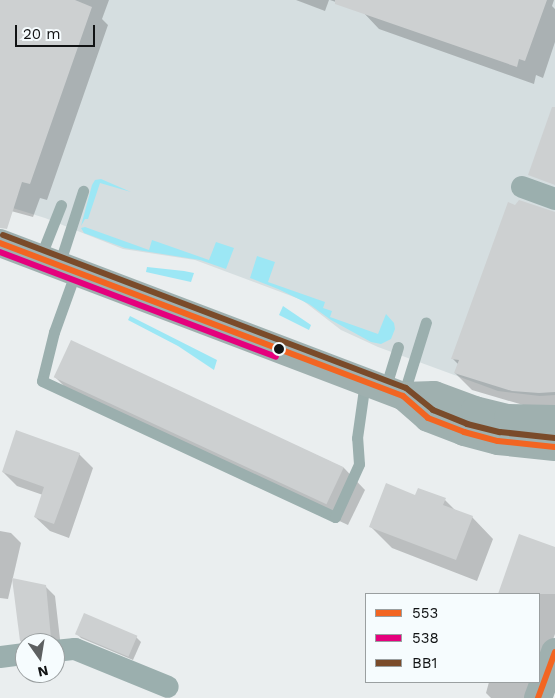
<!DOCTYPE html>
<html>
<head>
<meta charset="utf-8">
<style>
  body { margin:0 }
  #map { position:relative; width:555px; height:698px; overflow:hidden; background:#eaeeef; font-family:"Work Sans",sans-serif }
  div>[style] { position:absolute }
  .built>* { inset:0; background:#d5dee0 }
  .green>* { inset:0; background:#9ce7f5 }
  .shadow>* { inset:0; background:#0003 }
  .building>* { inset:0; background:#cdd0d1; transform-origin:0 0 }
  .service>* { height:11px; margin:-5.5px; padding:0 5.5px; transform-origin:5.5px; border-radius:5.5px; background:#9bafae }
  .minor>* { height:22px; margin:-11px; padding:0 11px; transform-origin:11px; border-radius:11px; background:#9bafae }
  .secondary>* { height:28px; margin:-14px; padding:0 14px; transform-origin:14px; border-radius:14px; background:#9fb0af }
  .bus-1>* { height:6px; margin:-3px; padding:0 3px; transform-origin:3px; border-radius:3px; background:#f26522 }
  .bus-2>* { height:6px; margin:-3px; padding:0 3px; transform-origin:3px; border-radius:3px; background:#e5007d }
  .bus-3>* { height:6px; margin:-3px; padding:0 3px; transform-origin:3px; border-radius:3px; background:#7a4b2a }
  .dots>* { width:14px; height:14px; translate:-50% -50%; box-sizing:border-box; border:2px solid #f6fcfe; border-radius:50% }
  span { translate:-50% -50%; white-space:nowrap; text-align:center; line-height:1.15; -webkit-text-stroke:4px #f6fcfe; paint-order:stroke }
  .legend { position:absolute; left:365px; top:593px; width:175px; height:90px; box-sizing:border-box; background:#f6fcfe; border:1px solid #9a9fa0; margin:0; padding:6px 9px; list-style:none; font-size:15px; color:#111314 }
  .legend li { display:flex; align-items:center; gap:10px; height:25px }
  .legend b { width:25px; border:1px solid #9a9fa0 }
  .north { position:absolute; left:15px; top:633px; width:50px; height:50px; box-sizing:border-box; background:#f6fcfe; border:1px solid #9a9fa0; border-radius:50%; rotate:167deg; font-size:14px; font-weight:700; line-height:20px; text-align:center; color:#111314 }
  .north::after { content:''; display:block; margin:auto; width:18px; height:22px; background:#5d6061; clip-path:polygon(50% 0,100% 100%,50% 72%,0 100%) }
  .scale { position:absolute; left:15px; top:25px; width:80px; height:22px; box-sizing:border-box; border:2px solid #111314; border-top:0; padding-left:6px; font-size:15px; line-height:18px; white-space:nowrap; color:#111314; -webkit-text-stroke:4px #f6fcfe; paint-order:stroke }
</style>
</head>
<body>
<div id="map">
  <div class="built">
    <div style="clip-path:polygon(0 0,555px 0,555px 395px,540px 396px,498px 391px,378px 347px,341px 330px,302px 300px,195px 260px,123px 249px,45px 218px,0 204px)"></div>
  </div>
  <div class="green">
    <div style="clip-path:polygon(101px 179px,131px 192px,100px 183px,88px 219px,85px 219px,81px 226px,92px 185px,95px 180px)"></div>
    <div style="clip-path:polygon(85px 227px,149px 250px,152px 240px,209px 260px,216px 242px,234px 248px,226px 269px,200px 260px,125px 248px,84px 233px,81px 228px)"></div>
    <div style="clip-path:polygon(257px 256px,275px 262px,268px 282px,325px 302px,323px 308px,332px 311px,330px 317px,378px 334px,386px 314px,394px 323px,395px 329px,391px 339px,381px 344px,371px 342px,331px 320px,309px 304px,278px 289px,250px 278px)"></div>
    <div style="clip-path:polygon(147px 267px,184px 271px,194px 273px,191px 282px,146px 272px)"></div>
    <div style="clip-path:polygon(283px 306px,311px 325px,309px 330px,279px 315px)"></div>
    <div style="clip-path:polygon(130px 316px,217px 360px,214px 370px,178px 346px,128px 320px)"></div>
  </div>
  <div class="shadow">
    <div style="clip-path:polygon(0 0,109px 0,102px 19px,108px 25px,47px 200px,40px 198px,33px 217px,0 208px)"></div>
    <div style="clip-path:polygon(296px 0,329px 0,325px 11px)"></div>
    <div style="clip-path:polygon(330px 0,554px 0,552px 6px,555px 9px,555px 42px,543px 78px,536px 75px,534px 84px,379px 29px,362px 11px)"></div>
    <div style="clip-path:polygon(555px 217px,555px 410px,530px 407px,472px 390px,455px 373px,459px 365px,452px 358px)"></div>
    <div style="clip-path:polygon(72px 342px,344px 468px,365px 490px,348px 525px,77px 399px,55px 377px)"></div>
    <div style="clip-path:polygon(79px 454px,93px 468px,69px 538px,50px 531px,35px 517px,43px 495px,17px 486px,3px 472px)"></div>
    <div style="clip-path:polygon(416px 496px,445px 500px,457px 512px,472px 517px,493px 539px,477px 581px,392px 548px,371px 527px)"></div>
    <div style="clip-path:polygon(0 531px,11px 533px,21px 543px,8px 599px,0 598px)"></div>
    <div style="clip-path:polygon(520px 536px,555px 548px,555px 634px,540px 675px,539px 594px,499px 594px)"></div>
    <div style="clip-path:polygon(45px 586px,55px 596px,61px 648px,55px 643px,25px 645px,21px 641px)"></div>
    <div style="clip-path:polygon(76px 633px,136px 637px,141px 642px,133px 660px,81px 638px)"></div>
    <div style="clip-path:polygon(489px 682px,533px 682px,528px 698px,491px 698px,486px 693px)"></div>
  </div>
  <div class="building">
    <div style="clip-path:polygon(0 0,75px 0,92px 7px,30px 184px,22px 182px,7px 229px,0 228px)"></div>
    <div style="clip-path:polygon(335px 0,547px 0,525px 61px,519px 59px,517px 67px,335px 4px)"></div>
    <div style="clip-path:polygon(552px 107px,555px 107px,555px 185px,528px 175px)"></div>
    <div style="clip-path:polygon(519px 200px,555px 212px,555px 392px,539px 393px,512px 391px,454px 373px,459px 360px,451px 359px,508px 202px,515px 205px)"></div>
    <div style="left:71px;top:340px;width:301px;height:41px;rotate:25deg"></div>
    <div style="clip-path:polygon(16px 430px,80px 453px,54px 524px,34px 517px,44px 487px,2px 472px)"></div>
    <div style="clip-path:polygon(386px 483px,415px 495px,418px 488px,446px 498px,443px 505px,473px 516px,456px 560px,369px 527px)"></div>
    <div style="clip-path:polygon(519px 534px,555px 547px,555px 594px,498px 594px)"></div>
    <div style="clip-path:polygon(12px 578px,46px 585px,51px 638px,20px 641px)"></div>
    <div style="left:84px;top:613px;width:58px;height:23px;rotate:23deg"></div>
  </div>
  <div class="service">
    <div style="left:40px;top:258px;width:57px;rotate:-68.4deg"></div>
    <div style="left:59px;top:265px;width:78px;rotate:-72deg"></div>
    <div style="left:76px;top:271px;width:65px;rotate:109.8deg"></div>
    <div style="left:54px;top:332px;width:50px;rotate:103.8deg"></div>
    <div style="left:42px;top:381px;width:323px;rotate:24.9deg"></div>
    <div style="left:335px;top:517px;width:58px;rotate:-65.6deg"></div>
    <div style="left:359px;top:464px;width:26px;rotate:-94deg"></div>
    <div style="left:357px;top:438px;width:57px;rotate:-81.9deg"></div>
    <div style="left:385px;top:389px;width:44px;rotate:-72.8deg"></div>
    <div style="left:403px;top:396px;width:77px;rotate:-72.7deg"></div>
  </div>
  <div class="minor">
    <div style="left:522px;top:187px;width:35px;rotate:20deg"></div>
    <div style="left:55px;top:651px;width:20px;rotate:-6deg"></div>
    <div style="left:75px;top:649px;width:100px;rotate:22.2deg"></div>
    <div style="left:0;top:657px;width:25px;rotate:-7deg"></div>
  </div>
  <div class="secondary">
    <div style="left:0;top:243px;width:431px;rotate:20.8deg"></div>
    <div style="left:403px;top:396px;width:33px;rotate:41deg"></div>
    <div style="left:428px;top:418px;width:39px;rotate:21deg"></div>
    <div style="left:464px;top:432px;width:35px;rotate:15deg"></div>
    <div style="left:498px;top:441px;width:57px;rotate:6deg"></div>
    <div style="left:403px;top:396px;width:31px;rotate:-2deg"></div>
    <div style="left:434px;top:395px;width:44px;rotate:20.1deg"></div>
    <div style="left:475px;top:410px;width:34px;rotate:14deg"></div>
    <div style="left:508px;top:418px;width:47px;rotate:1.2deg"></div>
    <div style="left:538px;top:698px;width:49px;rotate:-69.7deg"></div>
  </div>
  <div class="bus-1">
    <div style="left:0;top:243px;width:431px;rotate:20.8deg"></div>
    <div style="left:403px;top:396px;width:33px;rotate:41deg"></div>
    <div style="left:428px;top:418px;width:39px;rotate:21deg"></div>
    <div style="left:464px;top:432px;width:35px;rotate:15deg"></div>
    <div style="left:498px;top:441px;width:57px;rotate:6deg"></div>
    <div style="left:538px;top:698px;width:49px;rotate:-69.7deg"></div>
  </div>
  <div class="bus-2">
    <div style="left:0;top:252px;width:295px;rotate:20.8deg"></div>
  </div>
  <div class="bus-3">
    <div style="left:3px;top:235px;width:431px;rotate:20.8deg"></div>
    <div style="left:406px;top:388px;width:35px;rotate:39deg"></div>
    <div style="left:433px;top:410px;width:37px;rotate:22deg"></div>
    <div style="left:467px;top:424px;width:34px;rotate:14deg"></div>
    <div style="left:500px;top:432px;width:55px;rotate:6.2deg"></div>
  </div>
  <div class="dots">
    <div style="left:279px;top:349px;background:#111314"></div>
  </div>
  <ul class="legend">
  <li><b style="height:6px;background:#f26522"></b>553</li>
  <li><b style="height:6px;background:#e5007d"></b>538</li>
  <li><b style="height:6px;background:#7a4b2a"></b>BB1</li>
  </ul>
  <div class="north">N</div>
  <div class="scale">20 m</div>
</div>
</body>
</html>
